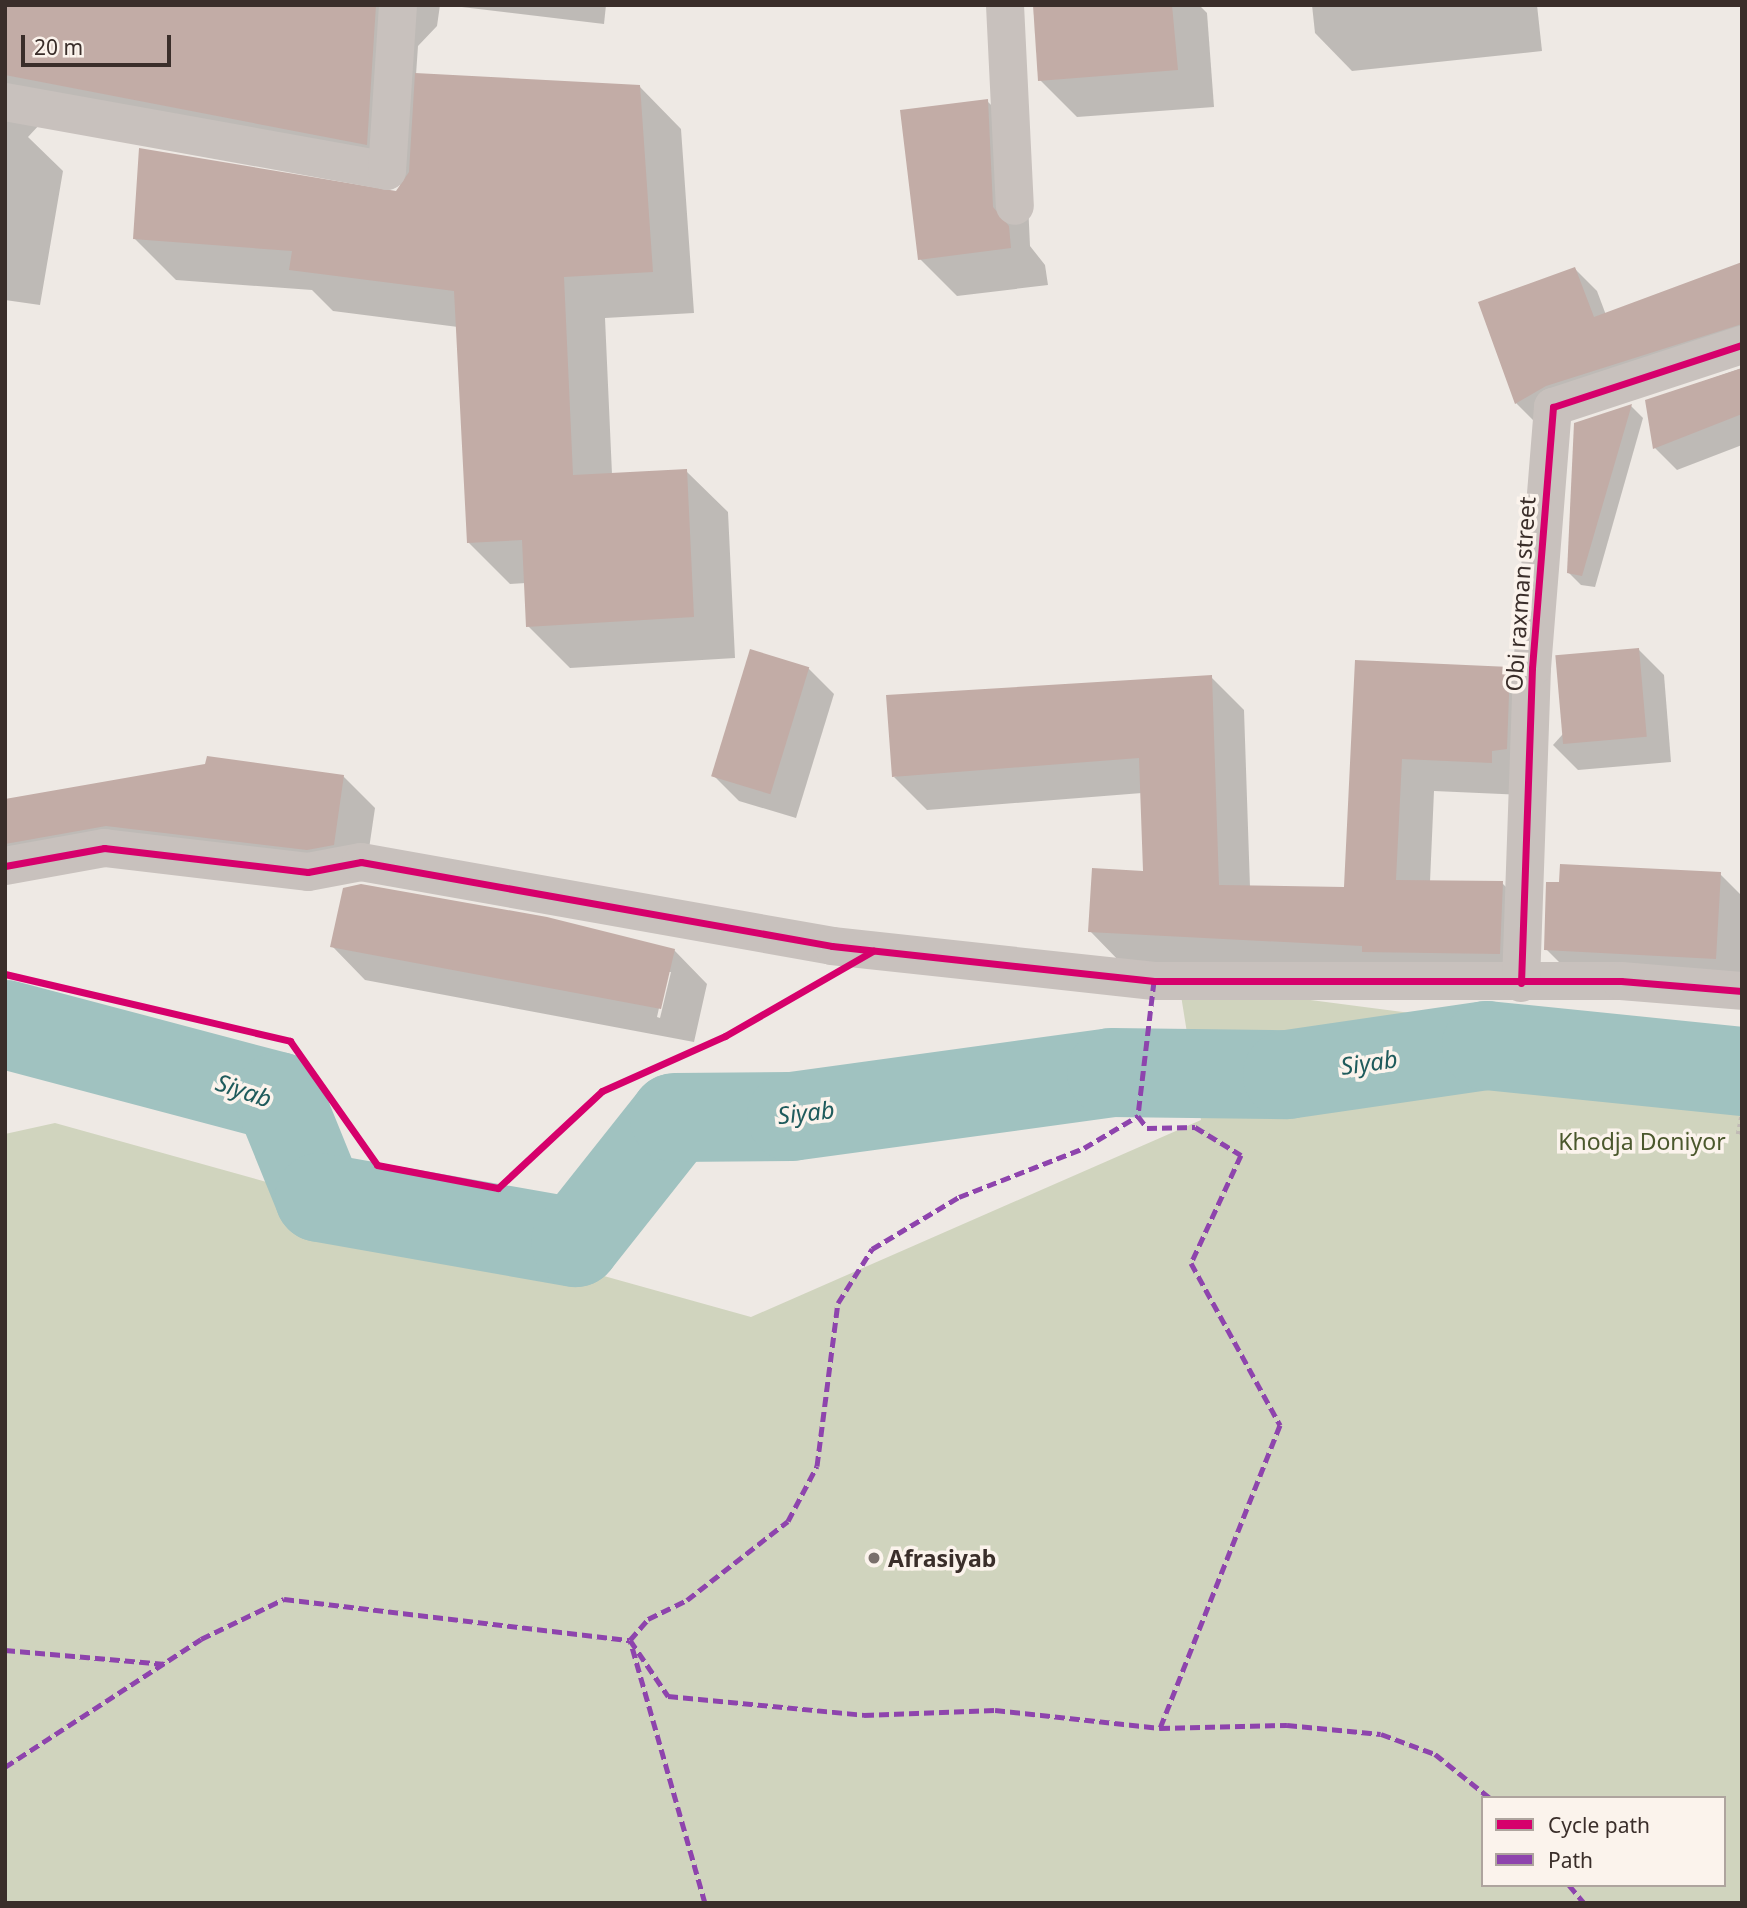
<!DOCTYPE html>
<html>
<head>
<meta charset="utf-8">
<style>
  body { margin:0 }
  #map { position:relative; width:1747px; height:1908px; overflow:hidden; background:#eee9e4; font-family:"Noto Sans",sans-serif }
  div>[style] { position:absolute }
  .green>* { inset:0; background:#d0d4be }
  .shadow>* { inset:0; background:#0003 }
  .river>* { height:89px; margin:-44.5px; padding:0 44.5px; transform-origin:44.5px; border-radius:44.5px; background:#a0c2c0 }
  .building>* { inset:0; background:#c2aca6; transform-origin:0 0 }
  .path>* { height:4.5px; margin-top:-2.25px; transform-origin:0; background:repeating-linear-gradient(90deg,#c1bab5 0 3.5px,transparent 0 7px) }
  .street>* { height:38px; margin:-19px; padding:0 19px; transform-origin:19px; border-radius:19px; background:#c8c1bd }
  .quiet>* { height:5px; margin-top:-2.5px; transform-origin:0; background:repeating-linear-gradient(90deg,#8e44ad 0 10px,transparent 0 15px) }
  .cycleway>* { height:7px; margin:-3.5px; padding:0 3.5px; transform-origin:3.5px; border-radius:3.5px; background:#d6006c }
  .dots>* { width:19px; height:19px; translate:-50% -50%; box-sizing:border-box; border:4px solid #fbf3ec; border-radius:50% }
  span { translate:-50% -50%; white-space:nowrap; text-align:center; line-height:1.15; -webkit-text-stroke:7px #fbf3ec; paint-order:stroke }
  .street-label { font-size:23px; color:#3a2e2a }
  .park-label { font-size:23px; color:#4b582d }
  .poi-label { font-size:23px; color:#3a2e2a; font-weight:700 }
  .left { translate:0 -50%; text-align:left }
  .water-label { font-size:24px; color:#1f5b5c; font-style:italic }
  .frame { position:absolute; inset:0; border:7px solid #3a2e2a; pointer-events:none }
  .legend { position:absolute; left:1481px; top:1796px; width:245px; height:91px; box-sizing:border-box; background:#fbf3ec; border:2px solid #aea49e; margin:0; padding:9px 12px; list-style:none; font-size:21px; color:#3a2e2a }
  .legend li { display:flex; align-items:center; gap:14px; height:35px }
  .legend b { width:35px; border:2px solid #aea49e }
  .scale { position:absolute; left:21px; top:35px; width:150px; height:32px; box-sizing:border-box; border:4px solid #3a2e2a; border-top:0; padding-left:9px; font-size:21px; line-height:24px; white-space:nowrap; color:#3a2e2a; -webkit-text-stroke:5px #fbf3ec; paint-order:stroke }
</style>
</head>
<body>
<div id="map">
  <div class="green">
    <div style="clip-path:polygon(evenodd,1179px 983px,1742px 1056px,1742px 1903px,5px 1903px,5px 1134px,55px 1123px,751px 1317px,1201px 1120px,1179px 983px,1483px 1798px,1724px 1798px,1724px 1885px,1483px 1885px,1483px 1798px)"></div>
  </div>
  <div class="shadow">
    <div style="clip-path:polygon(5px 5px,440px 5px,437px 26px,418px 46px,416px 75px,640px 87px,681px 129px,694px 313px,605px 318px,612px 474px,686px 471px,728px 512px,735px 658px,570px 668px,528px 626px,526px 583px,510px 584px,468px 542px,458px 327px,333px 311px,312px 290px,176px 280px,134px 238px,395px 193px,402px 185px,73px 121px,41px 123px,28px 137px,63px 171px,40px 305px,5px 300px)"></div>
    <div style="clip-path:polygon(445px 5px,606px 5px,604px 24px)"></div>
    <div style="clip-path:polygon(1034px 5px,1199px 5px,1207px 13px,1214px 107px,1077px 117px,1040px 80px)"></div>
    <div style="clip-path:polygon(1312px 5px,1537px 5px,1542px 51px,1352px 71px,1315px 33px)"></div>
    <div style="clip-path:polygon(987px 101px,1025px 138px,1030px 246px,1045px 265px,1048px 285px,957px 296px,920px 259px)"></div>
    <div style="clip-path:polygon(1742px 266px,1742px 354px,1539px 426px,1516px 403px,1480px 303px,1575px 269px,1597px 291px,1606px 315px)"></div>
    <div style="clip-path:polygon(1742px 368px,1742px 445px,1677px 470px,1655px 448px,1647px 401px)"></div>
    <div style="clip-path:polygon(1631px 406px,1643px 418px,1595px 587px,1581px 585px,1569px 573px)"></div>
    <div style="clip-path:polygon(1639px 650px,1664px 675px,1671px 762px,1578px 770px,1553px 745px)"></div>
    <div style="clip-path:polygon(1357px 662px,1509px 669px,1543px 702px,1524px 795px,1434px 791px,1430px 882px,1502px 883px,1535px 916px,1533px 986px,1123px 965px,1090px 931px,1145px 873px,1142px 793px,927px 810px,894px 777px,1211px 677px,1244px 710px,1250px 887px,1346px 889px)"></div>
    <div style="clip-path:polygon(808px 668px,834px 694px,796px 818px,739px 801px,714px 776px)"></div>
    <div style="clip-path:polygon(343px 776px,375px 808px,365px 876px,5px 859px,5px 801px)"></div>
    <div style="clip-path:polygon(1720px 874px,1742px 896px,1742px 995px,1583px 986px,1546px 949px)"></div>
    <div style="clip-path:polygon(evenodd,332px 946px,674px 950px,707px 984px,694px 1042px,365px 980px,332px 946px,667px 972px,671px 972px,660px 1018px,657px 1017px,667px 972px)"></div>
  </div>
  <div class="river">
    <div style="left:5px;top:1024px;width:282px;rotate:14.8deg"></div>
    <div style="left:278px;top:1096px;width:109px;rotate:67.9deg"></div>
    <div style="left:319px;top:1197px;width:260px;rotate:10deg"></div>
    <div style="left:575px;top:1242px;width:159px;rotate:-51.6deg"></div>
    <div style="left:674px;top:1117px;width:117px;rotate:-0.5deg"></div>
    <div style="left:791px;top:1116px;width:323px;rotate:-7.8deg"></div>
    <div style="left:1111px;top:1072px;width:176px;rotate:0.7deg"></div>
    <div style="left:1287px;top:1074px;width:201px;rotate:-8.3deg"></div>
    <div style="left:1486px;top:1045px;width:257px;rotate:5.8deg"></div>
  </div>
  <div class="building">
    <div style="clip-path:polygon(5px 5px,376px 5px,367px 145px,5px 75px)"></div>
    <div style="clip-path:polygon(1033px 5px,1172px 5px,1178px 70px,1038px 81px)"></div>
    <div style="clip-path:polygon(415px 73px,640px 85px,653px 272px,564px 277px,573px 475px,687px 469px,694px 617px,526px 627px,522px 540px,467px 543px,454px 291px,289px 270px,292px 251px,133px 239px,139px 148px,396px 191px,409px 172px)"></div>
    <div style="clip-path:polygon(988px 99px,993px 207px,1009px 226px,1011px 248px,918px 260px,900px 110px)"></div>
    <div style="clip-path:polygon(1742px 262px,1742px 324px,1546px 386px,1515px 404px,1478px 302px,1575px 267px,1594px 317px)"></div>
    <div style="clip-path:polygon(1742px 368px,1742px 414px,1653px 449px,1645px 400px)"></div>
    <div style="clip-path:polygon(1632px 404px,1582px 576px,1567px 573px,1574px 423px)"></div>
    <div style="left:1639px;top:648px;width:89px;height:84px;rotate:85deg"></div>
    <div style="left:750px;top:649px;width:62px;height:133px;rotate:17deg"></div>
    <div style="clip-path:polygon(1355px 660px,1510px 667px,1507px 749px,1492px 751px,1492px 763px,1402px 759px,1396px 880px,1503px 881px,1500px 954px,1362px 952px,1362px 946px,1088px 932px,1092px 868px,1143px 871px,1139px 758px,892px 777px,886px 695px,1212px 675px,1219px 885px,1344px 887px)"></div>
    <div style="clip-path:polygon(207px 756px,344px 775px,334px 845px,307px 850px,106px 826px,5px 844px,5px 799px,205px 764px)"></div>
    <div style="clip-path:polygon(1560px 864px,1721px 872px,1716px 959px,1544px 950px,1546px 882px,1559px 882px)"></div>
    <div style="clip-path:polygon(361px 884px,547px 917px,675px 949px,661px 1009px,330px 947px,343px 888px)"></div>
  </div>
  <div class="path">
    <div style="left:5px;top:974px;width:293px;rotate:13.2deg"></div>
    <div style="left:290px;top:1041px;width:151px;rotate:54.9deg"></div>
    <div style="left:377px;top:1165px;width:123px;rotate:10.8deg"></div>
    <div style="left:498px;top:1188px;width:142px;rotate:-43deg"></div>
    <div style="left:602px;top:1091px;width:135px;rotate:-24.1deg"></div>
    <div style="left:725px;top:1036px;width:96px;rotate:-30deg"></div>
    <div style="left:1738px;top:1134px;width:21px;rotate:-79deg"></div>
  </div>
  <div class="street">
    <div style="left:1005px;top:5px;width:201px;rotate:87.2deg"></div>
    <div style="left:5px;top:102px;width:388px;rotate:10.2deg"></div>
    <div style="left:387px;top:171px;width:166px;rotate:-86.2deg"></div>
    <div style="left:5px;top:866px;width:101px;rotate:-10.3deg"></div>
    <div style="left:104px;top:848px;width:205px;rotate:6.7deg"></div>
    <div style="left:308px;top:872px;width:54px;rotate:-10.7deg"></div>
    <div style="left:361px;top:862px;width:478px;rotate:10.1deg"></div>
    <div style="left:832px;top:946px;width:324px;rotate:6.2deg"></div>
    <div style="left:1154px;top:981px;width:467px"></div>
    <div style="left:1621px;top:981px;width:121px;rotate:4.7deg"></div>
    <div style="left:1521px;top:983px;width:315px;rotate:-88deg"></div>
    <div style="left:1532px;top:668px;width:262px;rotate:-85.4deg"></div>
    <div style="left:1553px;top:407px;width:199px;rotate:-18.2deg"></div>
  </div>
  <div class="quiet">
    <div style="left:1154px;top:981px;width:136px;rotate:96.8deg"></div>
    <div style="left:1138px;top:1116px;width:15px;rotate:53deg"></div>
    <div style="left:1147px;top:1128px;width:48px;rotate:-1.2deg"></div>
    <div style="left:1195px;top:1127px;width:54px;rotate:31.3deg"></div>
    <div style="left:1241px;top:1155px;width:119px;rotate:114.8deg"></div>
    <div style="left:1191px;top:1263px;width:185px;rotate:61.2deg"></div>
    <div style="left:1280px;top:1425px;width:326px;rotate:111.6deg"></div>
    <div style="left:5px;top:1650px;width:161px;rotate:5deg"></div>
    <div style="left:5px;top:1767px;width:234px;rotate:-33.1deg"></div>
    <div style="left:201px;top:1639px;width:92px;rotate:-25.7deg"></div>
    <div style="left:284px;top:1599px;width:348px;rotate:6.8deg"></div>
    <div style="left:630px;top:1640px;width:68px;rotate:55.8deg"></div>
    <div style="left:668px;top:1696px;width:197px;rotate:5.5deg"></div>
    <div style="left:864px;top:1715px;width:131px;rotate:-2.2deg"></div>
    <div style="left:995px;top:1710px;width:166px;rotate:6.2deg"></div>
    <div style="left:1160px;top:1728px;width:127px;rotate:-1.4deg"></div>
    <div style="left:1287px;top:1725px;width:94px;rotate:5.5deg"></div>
    <div style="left:1381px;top:1734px;width:58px;rotate:20.3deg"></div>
    <div style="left:1435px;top:1754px;width:70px;rotate:38.7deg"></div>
    <div style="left:1569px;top:1885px;width:23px;rotate:50deg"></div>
    <div style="left:705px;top:1903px;width:273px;rotate:-105.9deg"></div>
    <div style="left:630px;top:1640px;width:28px;rotate:-49deg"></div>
    <div style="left:648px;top:1619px;width:43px;rotate:-26deg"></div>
    <div style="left:687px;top:1600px;width:128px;rotate:-38deg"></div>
    <div style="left:788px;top:1521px;width:62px;rotate:-62.2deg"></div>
    <div style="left:817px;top:1466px;width:164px;rotate:-82.7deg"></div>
    <div style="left:838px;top:1303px;width:64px;rotate:-57.8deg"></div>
    <div style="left:872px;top:1249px;width:101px;rotate:-30.9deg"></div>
    <div style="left:959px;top:1197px;width:134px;rotate:-21.4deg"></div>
    <div style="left:1084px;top:1148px;width:63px;rotate:-30.7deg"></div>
  </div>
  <div class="cycleway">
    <div style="left:5px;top:866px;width:101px;rotate:-10.3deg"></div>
    <div style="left:104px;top:848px;width:205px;rotate:6.7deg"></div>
    <div style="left:308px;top:872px;width:54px;rotate:-10.7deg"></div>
    <div style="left:361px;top:862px;width:478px;rotate:10.1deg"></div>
    <div style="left:832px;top:946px;width:324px;rotate:6.2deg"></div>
    <div style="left:1154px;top:981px;width:467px"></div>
    <div style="left:1621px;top:981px;width:121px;rotate:4.7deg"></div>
    <div style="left:5px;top:974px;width:293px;rotate:13.2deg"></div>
    <div style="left:290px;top:1041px;width:151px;rotate:54.9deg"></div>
    <div style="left:377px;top:1165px;width:123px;rotate:10.8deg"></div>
    <div style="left:498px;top:1188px;width:142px;rotate:-43deg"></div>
    <div style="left:602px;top:1091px;width:135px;rotate:-24.1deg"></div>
    <div style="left:725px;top:1036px;width:171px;rotate:-29.9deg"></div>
    <div style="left:1521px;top:983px;width:315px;rotate:-88deg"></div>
    <div style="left:1532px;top:668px;width:262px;rotate:-85.4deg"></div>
    <div style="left:1553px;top:407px;width:199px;rotate:-18.2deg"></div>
  </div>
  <div class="dots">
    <div style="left:874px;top:1558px;background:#796f6b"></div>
  </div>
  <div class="street-label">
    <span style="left:1520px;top:594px;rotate:-86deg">Obi raxman street</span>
  </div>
  <div class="park-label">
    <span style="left:1642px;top:1141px">Khodja Doniyor</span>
  </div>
  <div class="poi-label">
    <span class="left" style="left:888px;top:1558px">Afrasiyab</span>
  </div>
  <div class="water-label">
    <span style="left:1369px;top:1062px;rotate:-8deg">Siyab</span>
    <span style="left:244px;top:1090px;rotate:19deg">Siyab</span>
    <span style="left:806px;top:1112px;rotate:-6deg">Siyab</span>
  </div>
  <div class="frame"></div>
  <ul class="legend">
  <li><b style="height:9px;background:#d6006c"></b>Cycle path</li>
  <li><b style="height:9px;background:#8e44ad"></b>Path</li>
  </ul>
  <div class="scale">20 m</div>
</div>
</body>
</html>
